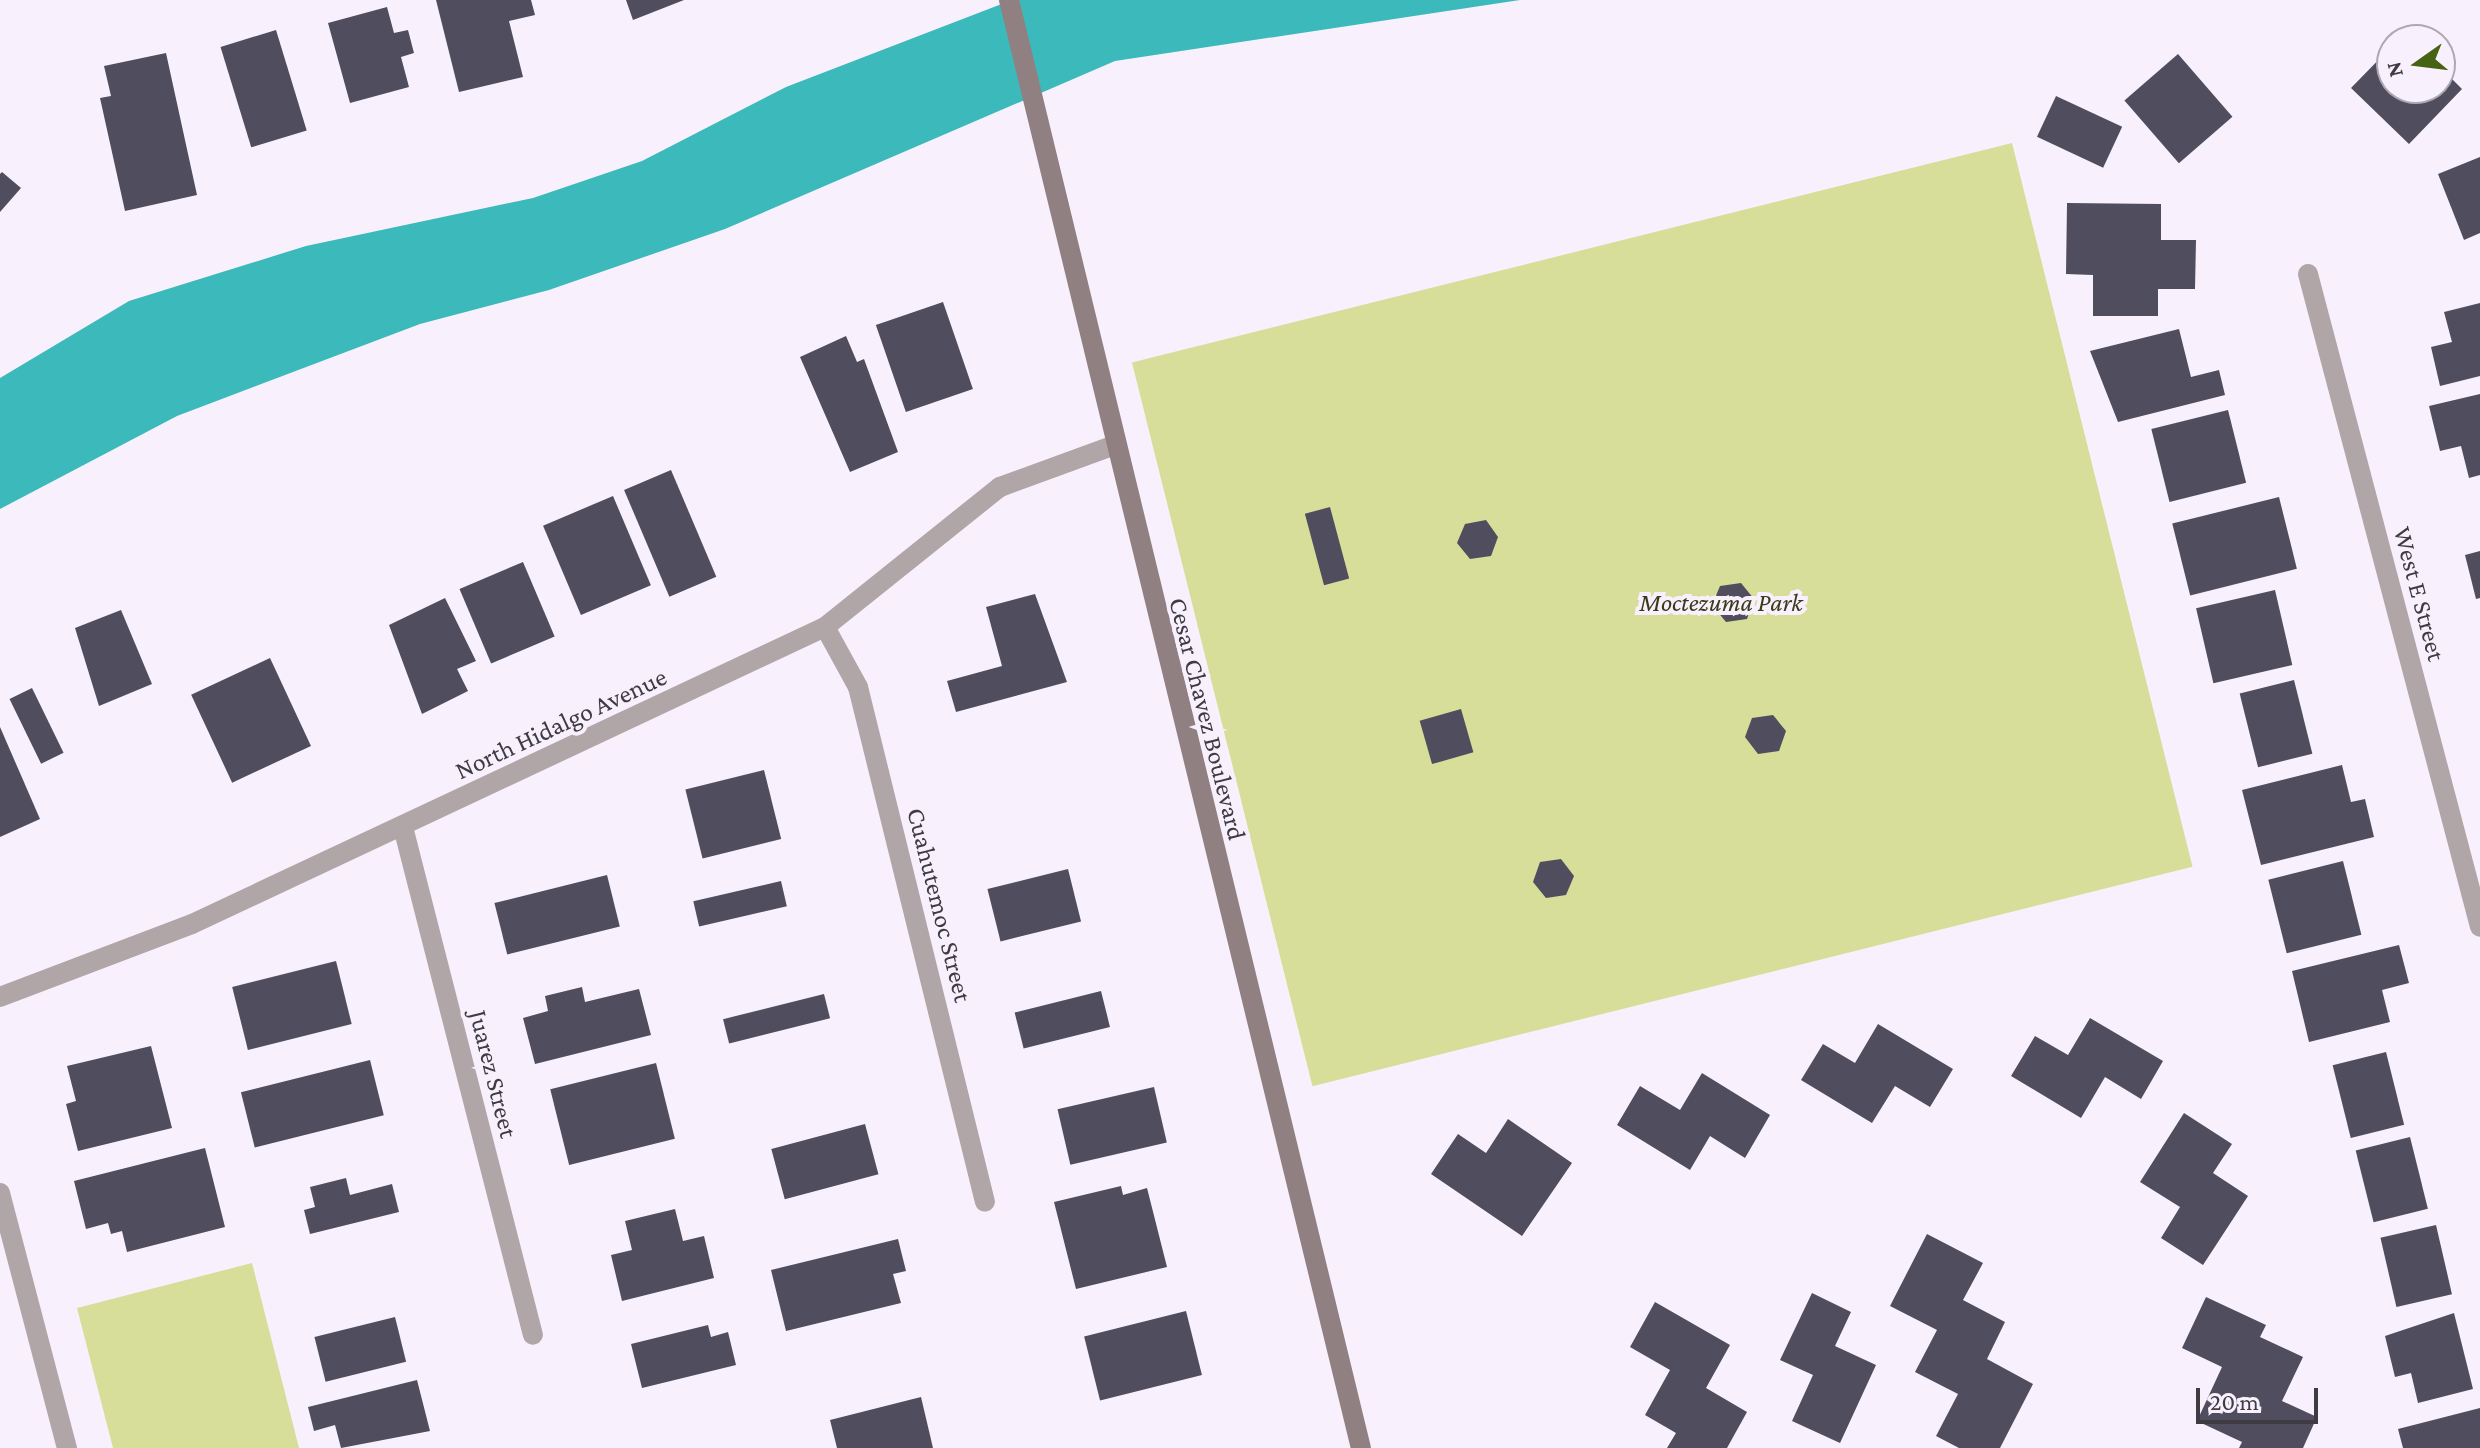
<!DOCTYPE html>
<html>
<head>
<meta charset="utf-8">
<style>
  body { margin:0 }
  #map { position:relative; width:2480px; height:1448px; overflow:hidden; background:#f8f1fd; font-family:"Crimson Pro",serif }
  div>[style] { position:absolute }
  .green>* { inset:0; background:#d6de99; transform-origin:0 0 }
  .water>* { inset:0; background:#3cb9ba }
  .building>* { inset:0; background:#4f4d5e; transform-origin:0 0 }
  .street>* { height:20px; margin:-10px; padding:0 10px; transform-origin:10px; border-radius:10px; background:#b1a6a7 }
  .secondary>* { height:20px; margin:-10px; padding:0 10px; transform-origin:10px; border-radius:10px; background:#908082 }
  span { translate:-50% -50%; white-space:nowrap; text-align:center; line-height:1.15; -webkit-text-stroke:8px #f8f1fd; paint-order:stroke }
  .street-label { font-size:26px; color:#3f3b42 }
  .park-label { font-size:26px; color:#383b18; font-style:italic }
  .north { position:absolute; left:2376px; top:24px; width:80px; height:80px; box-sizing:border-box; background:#f8f1fd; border:2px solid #aea8b2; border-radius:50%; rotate:256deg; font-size:22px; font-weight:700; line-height:32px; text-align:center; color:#3f3b42 }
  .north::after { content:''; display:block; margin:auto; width:28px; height:36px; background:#476212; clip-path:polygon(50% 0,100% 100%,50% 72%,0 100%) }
  .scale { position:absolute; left:2196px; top:1388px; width:122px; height:36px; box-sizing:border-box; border:4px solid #3f3b42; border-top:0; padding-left:10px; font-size:24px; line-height:28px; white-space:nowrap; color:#3f3b42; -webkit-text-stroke:6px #f8f1fd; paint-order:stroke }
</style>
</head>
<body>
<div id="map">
  <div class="green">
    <div style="left:2012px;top:143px;width:746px;height:907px;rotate:76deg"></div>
    <div style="clip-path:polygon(252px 1263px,299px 1448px,113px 1448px,77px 1308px)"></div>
  </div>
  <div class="water">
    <div style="clip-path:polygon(1012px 0,1520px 0,1115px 61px,725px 229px,549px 290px,420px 324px,177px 416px,0 509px,0 378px,129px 301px,306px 246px,533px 198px,642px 161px,786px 87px)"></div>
  </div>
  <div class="building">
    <div style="clip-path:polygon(436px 0,531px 0,535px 15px,509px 21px,523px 77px,459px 92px)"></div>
    <div style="clip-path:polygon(626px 0,684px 0,633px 20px)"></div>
    <div style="clip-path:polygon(387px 7px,394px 33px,408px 30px,414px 53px,401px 57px,409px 87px,350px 103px,328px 23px)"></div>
    <div style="left:276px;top:30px;width:105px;height:58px;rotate:73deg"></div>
    <div style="clip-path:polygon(2392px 46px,2392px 88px,2440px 88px,2440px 67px,2462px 89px,2409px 144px,2351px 88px)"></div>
    <div style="clip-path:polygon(166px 53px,197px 195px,125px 211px,100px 98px,111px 96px,104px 66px)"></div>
    <div style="left:2178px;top:54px;width:83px;height:71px;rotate:49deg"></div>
    <div style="left:2056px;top:96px;width:73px;height:45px;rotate:25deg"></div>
    <div style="clip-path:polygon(2480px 157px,2480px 233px,2464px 240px,2438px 174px)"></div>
    <div style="clip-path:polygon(2px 172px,21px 188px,0 212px,0 174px)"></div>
    <div style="clip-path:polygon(2067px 203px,2161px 204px,2161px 240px,2196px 240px,2195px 289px,2158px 289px,2158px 316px,2093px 316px,2093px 275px,2066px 274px)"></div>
    <div style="left:943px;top:302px;width:92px;height:71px;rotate:71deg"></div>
    <div style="clip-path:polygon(2480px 303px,2480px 376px,2440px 386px,2431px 347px,2452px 342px,2444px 312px)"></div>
    <div style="clip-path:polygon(2179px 329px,2191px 377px,2219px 370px,2225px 395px,2118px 422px,2090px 351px)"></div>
    <div style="clip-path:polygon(846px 336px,857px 362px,864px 359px,898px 452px,850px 472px,800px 357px)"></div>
    <div style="clip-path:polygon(2480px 394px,2480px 475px,2469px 478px,2461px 446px,2440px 451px,2429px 406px)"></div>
    <div style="left:2228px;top:410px;width:75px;height:79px;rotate:76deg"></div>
    <div style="left:671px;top:470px;width:116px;height:51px;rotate:67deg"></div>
    <div style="left:613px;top:496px;width:97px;height:76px;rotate:67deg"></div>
    <div style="left:2279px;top:497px;width:74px;height:110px;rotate:76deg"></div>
    <div style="left:1330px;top:507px;width:74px;height:26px;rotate:75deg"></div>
    <div style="clip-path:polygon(1486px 520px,1498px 537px,1491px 556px,1470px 559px,1457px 543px,1465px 524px)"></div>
    <div style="clip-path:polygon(2480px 551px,2480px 598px,2476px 599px,2465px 555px)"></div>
    <div style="left:523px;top:562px;width:81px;height:69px;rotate:67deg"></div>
    <div style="clip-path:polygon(1741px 583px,1754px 599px,1747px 619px,1726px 622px,1712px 605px,1720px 586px)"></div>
    <div style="left:2275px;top:590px;width:77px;height:81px;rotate:77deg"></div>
    <div style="clip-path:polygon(1035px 594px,1067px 682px,956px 712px,947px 681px,1002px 666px,986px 607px)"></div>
    <div style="clip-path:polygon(445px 598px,476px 661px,457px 669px,468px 691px,422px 714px,389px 625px)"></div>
    <div style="clip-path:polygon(121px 610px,152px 684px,99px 706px,75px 628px)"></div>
    <div style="left:270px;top:658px;width:97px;height:87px;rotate:65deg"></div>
    <div style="left:2294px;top:680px;width:76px;height:56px;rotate:76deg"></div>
    <div style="left:32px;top:688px;width:72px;height:25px;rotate:64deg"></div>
    <div style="left:1461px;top:709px;width:45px;height:43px;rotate:74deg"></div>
    <div style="clip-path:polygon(1773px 715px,1786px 731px,1779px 751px,1758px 754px,1745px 737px,1752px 718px)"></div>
    <div style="clip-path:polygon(0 727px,40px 819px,0 837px)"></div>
    <div style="clip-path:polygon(2342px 765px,2351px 802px,2365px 799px,2374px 837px,2261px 865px,2242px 790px)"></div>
    <div style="left:764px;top:770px;width:71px;height:81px;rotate:76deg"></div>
    <div style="clip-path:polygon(1561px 859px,1574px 876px,1566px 895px,1546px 898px,1533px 882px,1540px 862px)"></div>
    <div style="left:2343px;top:861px;width:76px;height:77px;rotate:76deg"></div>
    <div style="left:1068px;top:869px;width:54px;height:83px;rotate:76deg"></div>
    <div style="left:607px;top:875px;width:53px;height:116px;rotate:76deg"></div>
    <div style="left:781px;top:881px;width:26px;height:90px;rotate:77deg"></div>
    <div style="clip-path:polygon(2399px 945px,2409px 983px,2382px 990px,2390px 1022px,2309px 1042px,2292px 971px)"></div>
    <div style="left:336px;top:961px;width:65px;height:107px;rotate:76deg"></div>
    <div style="clip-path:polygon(582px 987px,585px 1002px,639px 989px,651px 1035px,535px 1064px,523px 1018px,548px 1011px,545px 996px)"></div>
    <div style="left:1101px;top:991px;width:37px;height:89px;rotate:76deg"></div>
    <div style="left:824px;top:994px;width:25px;height:104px;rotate:76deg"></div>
    <div style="clip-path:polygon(2090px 1018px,2163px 1061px,2141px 1099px,2105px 1077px,2081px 1118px,2011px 1076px,2035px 1036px,2068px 1055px)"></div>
    <div style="clip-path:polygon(1878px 1024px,1953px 1069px,1930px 1107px,1895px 1086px,1872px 1123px,1801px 1080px,1823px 1044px,1855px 1063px)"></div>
    <div style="clip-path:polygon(151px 1046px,172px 1128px,78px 1151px,66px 1104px,76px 1101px,67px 1066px)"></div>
    <div style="left:2386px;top:1052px;width:75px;height:55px;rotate:76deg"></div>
    <div style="left:370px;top:1060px;width:57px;height:133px;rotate:76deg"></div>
    <div style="left:656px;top:1063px;width:78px;height:109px;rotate:76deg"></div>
    <div style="clip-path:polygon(1702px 1073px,1770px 1115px,1745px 1158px,1710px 1136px,1690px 1170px,1617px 1125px,1640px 1086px,1680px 1110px)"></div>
    <div style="left:1154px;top:1087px;width:57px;height:99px;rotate:77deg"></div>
    <div style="clip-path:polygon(2184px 1113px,2232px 1144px,2213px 1173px,2248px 1196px,2203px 1265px,2161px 1238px,2180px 1207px,2140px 1182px)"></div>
    <div style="clip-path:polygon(1508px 1119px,1572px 1163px,1522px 1236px,1431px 1174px,1458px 1134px,1486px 1153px)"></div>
    <div style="left:865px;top:1124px;width:52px;height:97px;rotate:75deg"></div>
    <div style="left:2410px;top:1137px;width:74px;height:56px;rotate:76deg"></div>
    <div style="clip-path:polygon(205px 1148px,225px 1227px,127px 1252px,122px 1231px,111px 1234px,108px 1223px,86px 1229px,74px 1181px)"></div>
    <div style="clip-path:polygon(346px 1178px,350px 1195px,392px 1184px,399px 1212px,310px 1234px,304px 1210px,315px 1207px,310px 1187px)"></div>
    <div style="clip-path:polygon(1121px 1186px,1123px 1195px,1147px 1188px,1167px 1267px,1076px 1289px,1054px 1202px)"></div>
    <div style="clip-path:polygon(675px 1209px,683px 1241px,704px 1236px,714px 1278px,622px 1301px,611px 1255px,632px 1250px,625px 1221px)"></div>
    <div style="left:2436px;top:1225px;width:71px;height:57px;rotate:77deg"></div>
    <div style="clip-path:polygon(1927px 1234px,1983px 1263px,1963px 1300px,2005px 1322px,1987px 1359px,2033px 1384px,2000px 1448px,1959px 1448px,1936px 1436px,1958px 1394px,1915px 1372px,1937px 1330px,1890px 1306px)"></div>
    <div style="clip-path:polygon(898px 1239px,906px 1271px,893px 1274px,901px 1303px,786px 1331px,771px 1270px)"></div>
    <div style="clip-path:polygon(1812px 1293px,1851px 1312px,1835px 1346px,1876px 1365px,1840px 1443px,1792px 1421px,1813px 1375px,1780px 1360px)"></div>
    <div style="clip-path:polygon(2206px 1297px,2266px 1325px,2260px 1337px,2303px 1357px,2282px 1401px,2317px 1417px,2303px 1448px,2239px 1448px,2242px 1442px,2197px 1421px,2222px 1367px,2182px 1348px)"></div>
    <div style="clip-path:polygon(1655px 1302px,1730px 1345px,1706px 1388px,1747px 1412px,1727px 1448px,1667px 1448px,1676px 1433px,1645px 1415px,1670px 1370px,1630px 1347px)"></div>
    <div style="left:1186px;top:1311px;width:66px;height:105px;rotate:76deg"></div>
    <div style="clip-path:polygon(2454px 1313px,2473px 1389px,2418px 1403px,2411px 1373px,2395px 1377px,2385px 1336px)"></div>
    <div style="left:395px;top:1317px;width:46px;height:83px;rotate:76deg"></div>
    <div style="clip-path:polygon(708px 1325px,711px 1337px,728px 1332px,736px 1365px,642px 1388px,631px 1344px)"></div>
    <div style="clip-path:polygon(417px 1380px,430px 1431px,341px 1448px,335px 1425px,314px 1431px,308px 1407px)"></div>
    <div style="clip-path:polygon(921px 1397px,933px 1448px,837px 1448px,830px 1420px)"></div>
    <div style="clip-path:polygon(2480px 1408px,2480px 1448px,2403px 1448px,2398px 1429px)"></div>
  </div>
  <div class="street">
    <div style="left:2308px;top:274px;width:675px;rotate:75.24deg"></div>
    <div style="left:825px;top:627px;width:68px;rotate:61.2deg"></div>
    <div style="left:858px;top:687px;width:530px;rotate:76.15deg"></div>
    <div style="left:403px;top:827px;width:524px;rotate:75.65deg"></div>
    <div style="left:0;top:997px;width:205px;rotate:-20.8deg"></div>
    <div style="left:192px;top:924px;width:699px;rotate:-25.14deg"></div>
    <div style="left:825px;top:627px;width:224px;rotate:-38.7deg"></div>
    <div style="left:1000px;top:487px;width:119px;rotate:-20.1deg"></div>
    <div style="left:0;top:1193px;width:264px;rotate:75.3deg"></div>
  </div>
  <div class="secondary">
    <div style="left:1009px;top:0;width:1490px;rotate:76.34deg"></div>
  </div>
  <div class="street-label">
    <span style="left:2419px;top:594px;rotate:75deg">West E Street</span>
    <span style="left:1207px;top:719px;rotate:76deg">Cesar Chavez Boulevard</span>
    <span style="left:561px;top:724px;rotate:-25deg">North Hidalgo Avenue</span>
    <span style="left:939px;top:905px;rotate:76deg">Cuahutemoc Street</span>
    <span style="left:493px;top:1074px;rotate:76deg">Juarez Street</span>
  </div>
  <div class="park-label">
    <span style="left:1721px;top:603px">Moctezuma Park</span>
  </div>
  <div class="north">N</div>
  <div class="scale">20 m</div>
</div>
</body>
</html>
